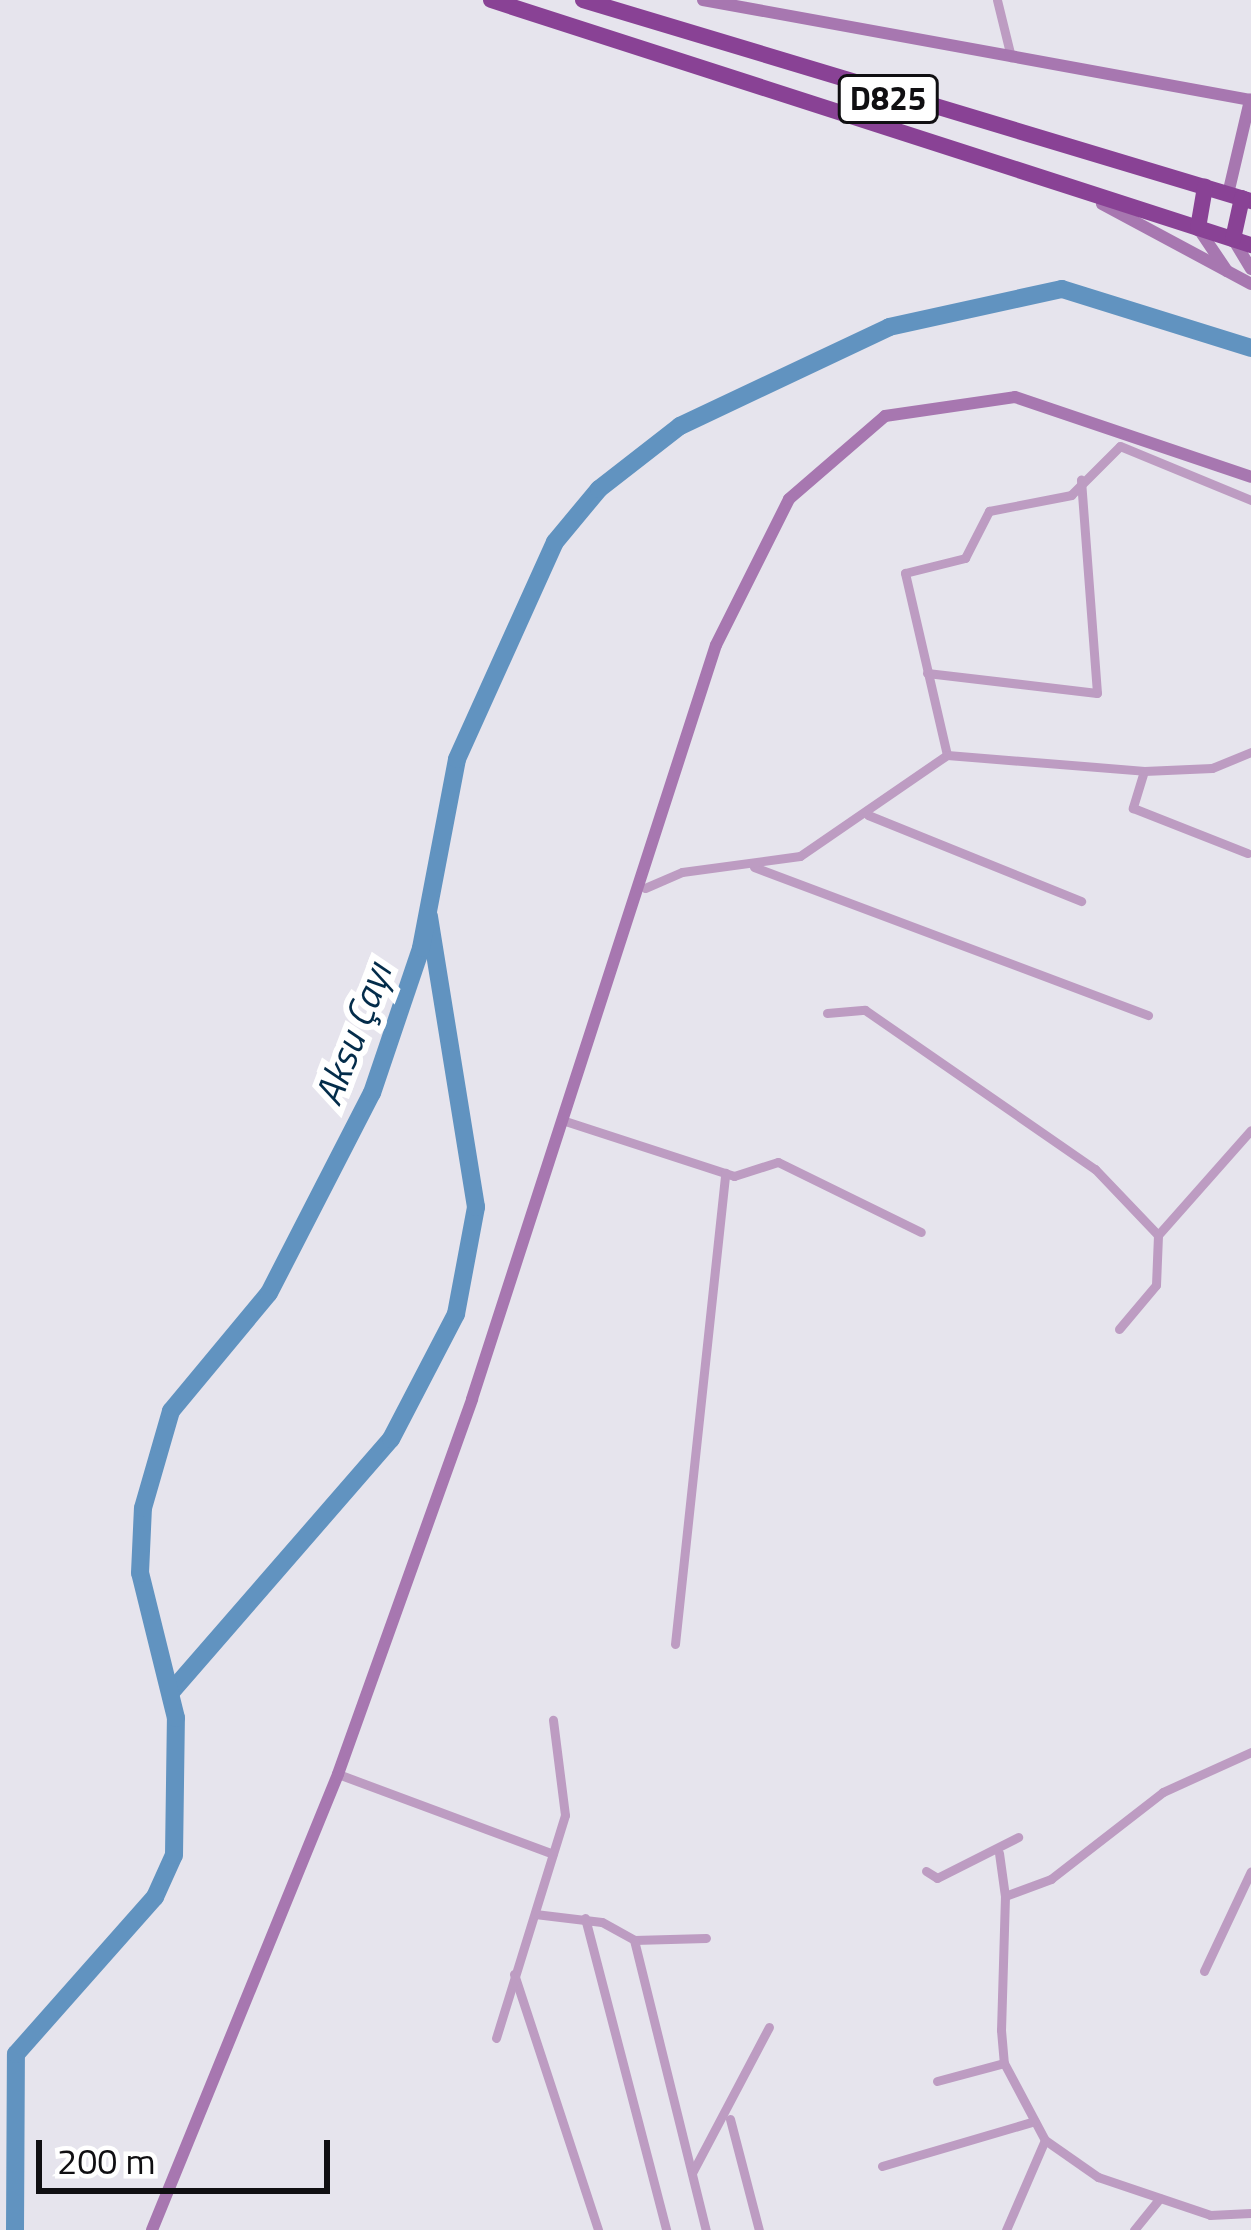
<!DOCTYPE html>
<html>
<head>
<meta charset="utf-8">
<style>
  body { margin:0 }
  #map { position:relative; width:1251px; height:2230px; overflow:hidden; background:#e6e4ed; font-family:"Titillium Web",sans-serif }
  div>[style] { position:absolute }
  .river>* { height:18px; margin:-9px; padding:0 9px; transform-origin:9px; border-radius:9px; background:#6193c0 }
  .street>* { height:9px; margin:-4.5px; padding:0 4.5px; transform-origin:4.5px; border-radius:4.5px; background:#bd9cc2 }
  .secondary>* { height:12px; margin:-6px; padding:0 6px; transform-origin:6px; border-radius:6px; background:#a777b0 }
  .highway>* { height:16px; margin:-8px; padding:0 8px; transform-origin:8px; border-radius:8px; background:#894295 }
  span { translate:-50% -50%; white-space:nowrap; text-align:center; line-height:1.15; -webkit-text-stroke:12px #fff; paint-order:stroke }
  .shield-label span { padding:3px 9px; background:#fff; border:3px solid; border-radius:9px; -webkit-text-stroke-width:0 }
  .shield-label { font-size:33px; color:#100f12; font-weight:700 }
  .water-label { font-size:39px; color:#032c4a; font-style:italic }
  .scale { position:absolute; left:36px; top:2140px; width:294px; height:54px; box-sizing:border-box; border:6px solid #100f12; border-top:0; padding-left:15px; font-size:36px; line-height:42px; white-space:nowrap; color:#100f12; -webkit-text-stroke:9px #fff; paint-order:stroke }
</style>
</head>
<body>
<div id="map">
  <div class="river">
    <div style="left:171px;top:1692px;width:335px;rotate:-49deg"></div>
    <div style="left:391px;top:1439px;width:141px;rotate:-62.5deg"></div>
    <div style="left:456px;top:1314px;width:109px;rotate:-79.4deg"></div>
    <div style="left:476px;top:1207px;width:295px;rotate:-99.2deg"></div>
    <div style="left:15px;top:2230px;width:176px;rotate:-89.7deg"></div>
    <div style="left:16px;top:2054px;width:210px;rotate:-48.5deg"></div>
    <div style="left:155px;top:1897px;width:46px;rotate:-65.7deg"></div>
    <div style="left:174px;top:1855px;width:137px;rotate:-89.2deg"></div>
    <div style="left:176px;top:1718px;width:149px;rotate:-103.9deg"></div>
    <div style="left:140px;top:1573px;width:65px;rotate:-87.4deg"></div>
    <div style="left:143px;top:1508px;width:101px;rotate:-73.9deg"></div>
    <div style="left:171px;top:1411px;width:153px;rotate:-50.3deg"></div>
    <div style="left:269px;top:1293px;width:225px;rotate:-62.8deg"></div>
    <div style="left:372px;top:1093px;width:153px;rotate:-71.3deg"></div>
    <div style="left:421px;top:948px;width:192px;rotate:-79.2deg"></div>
    <div style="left:457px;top:759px;width:238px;rotate:-65.7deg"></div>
    <div style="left:555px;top:542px;width:69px;rotate:-50.3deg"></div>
    <div style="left:599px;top:489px;width:103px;rotate:-37.9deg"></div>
    <div style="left:680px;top:426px;width:231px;rotate:-25.3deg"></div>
    <div style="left:889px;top:327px;width:177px;rotate:-12.4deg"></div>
    <div style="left:1062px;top:289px;width:198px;rotate:17.3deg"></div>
  </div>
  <div class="street">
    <div style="left:997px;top:0;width:59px;rotate:76.2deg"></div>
    <div style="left:927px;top:673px;width:171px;rotate:6.7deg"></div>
    <div style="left:1097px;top:693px;width:214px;rotate:-94.3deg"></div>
    <div style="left:947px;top:755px;width:187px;rotate:-103deg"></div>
    <div style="left:905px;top:573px;width:62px;rotate:-14deg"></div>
    <div style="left:965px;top:558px;width:53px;rotate:-62.9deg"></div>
    <div style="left:989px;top:511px;width:84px;rotate:-11deg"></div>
    <div style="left:1071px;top:495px;width:69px;rotate:-45deg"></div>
    <div style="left:1120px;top:446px;width:142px;rotate:22.4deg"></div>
    <div style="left:1144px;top:771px;width:39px;rotate:107deg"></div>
    <div style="left:1133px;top:808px;width:123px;rotate:21.5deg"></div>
    <div style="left:868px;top:815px;width:230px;rotate:22deg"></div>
    <div style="left:754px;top:867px;width:421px;rotate:20.6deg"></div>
    <div style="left:645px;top:888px;width:40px;rotate:-23.4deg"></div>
    <div style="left:682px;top:872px;width:119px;rotate:-7.7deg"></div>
    <div style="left:800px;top:856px;width:178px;rotate:-34.5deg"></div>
    <div style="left:947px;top:755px;width:198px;rotate:4.6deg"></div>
    <div style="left:1144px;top:771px;width:68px;rotate:-2.5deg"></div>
    <div style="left:1212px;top:768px;width:42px;rotate:-22.3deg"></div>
    <div style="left:827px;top:1013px;width:38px;rotate:-5deg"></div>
    <div style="left:865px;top:1010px;width:280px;rotate:34.7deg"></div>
    <div style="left:1095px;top:1169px;width:91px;rotate:46.3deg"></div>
    <div style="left:562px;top:1120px;width:181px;rotate:18deg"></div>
    <div style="left:734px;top:1176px;width:46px;rotate:-17.7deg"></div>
    <div style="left:778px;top:1162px;width:159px;rotate:26.1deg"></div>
    <div style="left:1119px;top:1329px;width:57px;rotate:-49.9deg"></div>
    <div style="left:1156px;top:1285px;width:50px;rotate:-87.7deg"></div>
    <div style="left:1158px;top:1235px;width:140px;rotate:-48.5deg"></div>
    <div style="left:675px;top:1644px;width:474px;rotate:-83.9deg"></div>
    <div style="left:1251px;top:1752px;width:97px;rotate:155.6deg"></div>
    <div style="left:1163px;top:1792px;width:142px;rotate:142.2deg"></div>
    <div style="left:1051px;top:1879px;width:49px;rotate:159.7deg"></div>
    <div style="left:1005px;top:1896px;width:134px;rotate:91.7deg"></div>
    <div style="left:1001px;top:2030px;width:33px;rotate:85deg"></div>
    <div style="left:1004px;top:2063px;width:87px;rotate:62deg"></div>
    <div style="left:1045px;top:2140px;width:65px;rotate:34.9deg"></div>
    <div style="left:1098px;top:2177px;width:118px;rotate:18.7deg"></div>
    <div style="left:1210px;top:2215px;width:41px;rotate:-2.8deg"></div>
    <div style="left:338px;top:1774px;width:229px;rotate:20.4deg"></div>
    <div style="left:999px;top:1853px;width:43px;rotate:82.1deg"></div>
    <div style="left:926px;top:1871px;width:13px;rotate:32deg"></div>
    <div style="left:937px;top:1878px;width:91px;rotate:-26.8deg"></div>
    <div style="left:535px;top:1914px;width:67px;rotate:6.8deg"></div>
    <div style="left:602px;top:1922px;width:37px;rotate:29deg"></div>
    <div style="left:634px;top:1940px;width:72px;rotate:-1.6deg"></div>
    <div style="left:585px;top:1918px;width:322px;rotate:75.4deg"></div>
    <div style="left:634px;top:1940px;width:299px;rotate:76.1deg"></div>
    <div style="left:1204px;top:1971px;width:110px;rotate:-64.8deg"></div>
    <div style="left:514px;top:1974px;width:269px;rotate:71.8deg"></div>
    <div style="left:496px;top:2038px;width:233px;rotate:-72.8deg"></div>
    <div style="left:565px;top:1815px;width:96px;rotate:-97.2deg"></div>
    <div style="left:937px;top:2081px;width:69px;rotate:-15deg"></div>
    <div style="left:730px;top:2119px;width:115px;rotate:75.4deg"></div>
    <div style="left:882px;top:2166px;width:159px;rotate:-16.4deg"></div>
    <div style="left:692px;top:2173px;width:165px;rotate:-62.2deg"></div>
    <div style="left:1006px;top:2230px;width:98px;rotate:-66.6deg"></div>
    <div style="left:1134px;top:2230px;width:41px;rotate:-50.9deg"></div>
  </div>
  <div class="secondary">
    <div style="left:703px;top:0;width:557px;rotate:10.34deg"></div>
    <div style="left:1228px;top:194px;width:97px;rotate:-76.8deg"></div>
    <div style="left:1102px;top:204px;width:169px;rotate:28.2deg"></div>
    <div style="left:1198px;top:228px;width:52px;rotate:56deg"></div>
    <div style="left:1233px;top:239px;width:35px;rotate:59deg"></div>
    <div style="left:152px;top:2230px;width:492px;rotate:-67.8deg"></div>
    <div style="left:338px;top:1774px;width:398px;rotate:-70.3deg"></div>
    <div style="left:472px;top:1399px;width:792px;rotate:-72.07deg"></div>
    <div style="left:716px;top:645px;width:163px;rotate:-63.4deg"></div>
    <div style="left:789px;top:499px;width:127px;rotate:-40.8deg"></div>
    <div style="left:885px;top:416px;width:131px;rotate:-8.3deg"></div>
    <div style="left:1015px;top:397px;width:249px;rotate:18.7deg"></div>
  </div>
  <div class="highway">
    <div style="left:491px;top:0;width:799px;rotate:17.87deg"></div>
    <div style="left:583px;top:0;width:698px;rotate:16.75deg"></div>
    <div style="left:1198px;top:228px;width:42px;rotate:-80.3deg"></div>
    <div style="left:1233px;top:239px;width:42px;rotate:-77.6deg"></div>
  </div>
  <div class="shield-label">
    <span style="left:888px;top:99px">D825</span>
  </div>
  <div class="water-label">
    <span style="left:353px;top:1034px;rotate:-69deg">Aksu Çayı</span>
  </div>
  <div class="scale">200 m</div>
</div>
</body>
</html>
